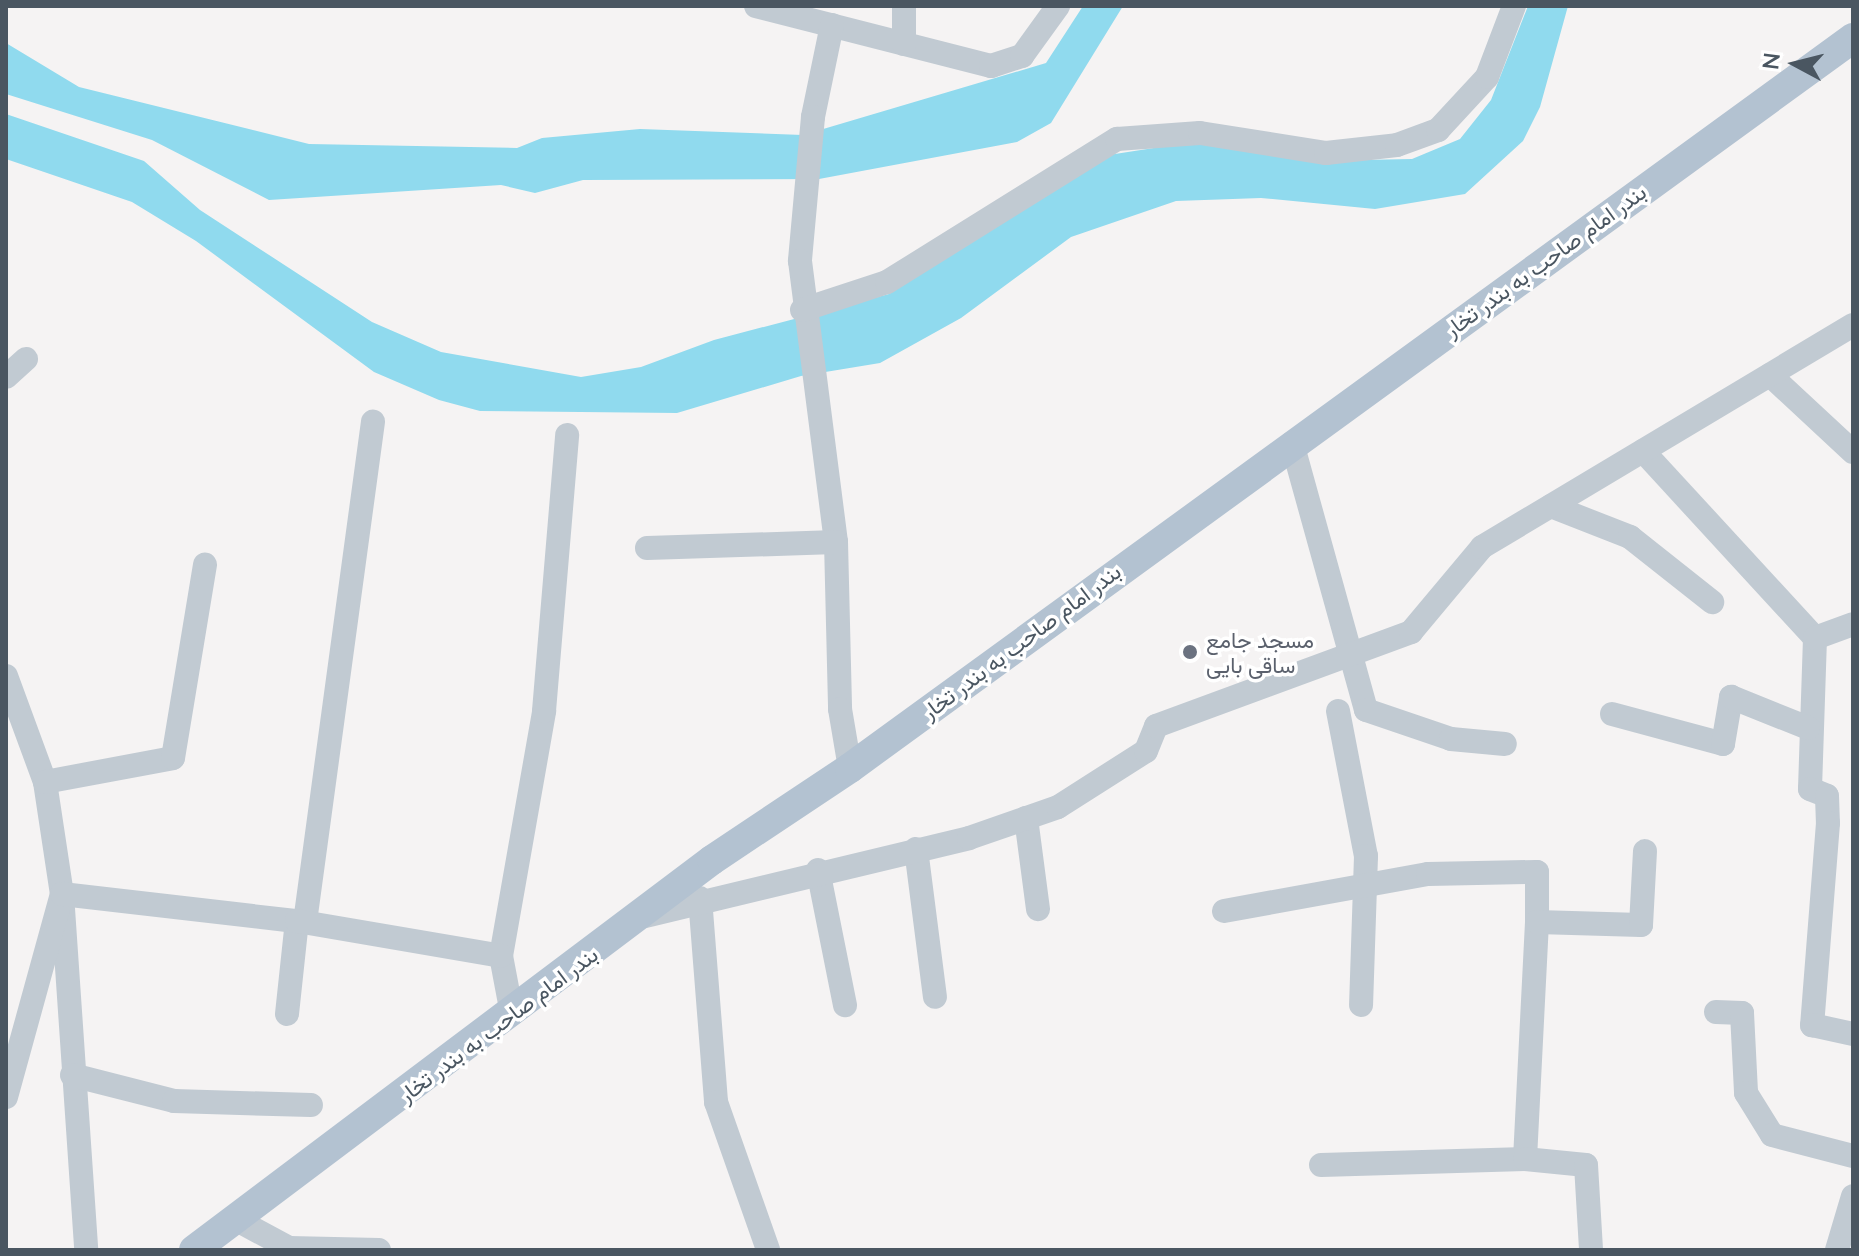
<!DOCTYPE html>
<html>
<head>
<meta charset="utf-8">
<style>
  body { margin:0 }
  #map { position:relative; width:1859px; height:1256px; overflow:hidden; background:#f5f3f3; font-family:Lato,Vazirmatn,sans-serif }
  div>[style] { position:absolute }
  .water>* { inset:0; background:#90daee }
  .minor>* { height:24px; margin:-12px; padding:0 12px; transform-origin:12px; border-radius:12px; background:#c1cad2 }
  .major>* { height:30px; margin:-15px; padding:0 15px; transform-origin:15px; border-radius:15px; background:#b3c2d1 }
  .dots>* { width:22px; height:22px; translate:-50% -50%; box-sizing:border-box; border:4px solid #fff; border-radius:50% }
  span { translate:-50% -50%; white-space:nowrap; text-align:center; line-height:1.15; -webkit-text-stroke:7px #fff; paint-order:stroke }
  .street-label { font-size:22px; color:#4a5661 }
  .worship-label { font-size:22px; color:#5b616d }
  .left { translate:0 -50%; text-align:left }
  .frame { position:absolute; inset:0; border:8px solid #4a5661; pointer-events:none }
  .north { position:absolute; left:1755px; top:24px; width:80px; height:80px; -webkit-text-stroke:6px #fff; paint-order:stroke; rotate:277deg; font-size:22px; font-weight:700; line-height:32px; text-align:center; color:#4a5661 }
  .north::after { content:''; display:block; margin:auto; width:28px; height:36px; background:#4a5661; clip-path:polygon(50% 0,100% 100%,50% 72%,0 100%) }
</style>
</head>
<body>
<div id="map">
  <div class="water">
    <div style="clip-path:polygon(1083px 6px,1123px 6px,1051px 123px,1017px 142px,819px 179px,583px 180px,535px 193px,501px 185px,269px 200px,152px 140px,6px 94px,6px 43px,79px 87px,309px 144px,517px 148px,542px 138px,640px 129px,803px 135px,1046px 63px)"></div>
    <div style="clip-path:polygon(1528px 6px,1568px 6px,1540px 107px,1523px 141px,1465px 194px,1375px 209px,1261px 198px,1176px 201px,1071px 237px,961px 318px,880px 363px,801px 376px,677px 413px,480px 411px,439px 400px,374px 372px,196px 241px,132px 202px,6px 159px,6px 114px,144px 161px,200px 210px,372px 322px,441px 352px,581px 377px,641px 367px,714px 340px,889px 294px,1102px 156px,1199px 141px,1310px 161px,1412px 159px,1460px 139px,1491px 100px)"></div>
  </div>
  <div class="minor">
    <div style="left:756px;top:6px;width:243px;rotate:14.3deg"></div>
    <div style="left:991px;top:66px;width:33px;rotate:-18deg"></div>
    <div style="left:1022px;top:56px;width:62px;rotate:-54.2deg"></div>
    <div style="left:832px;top:25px;width:94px;rotate:101.7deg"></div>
    <div style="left:813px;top:117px;width:145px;rotate:95.2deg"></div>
    <div style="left:800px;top:261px;width:283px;rotate:82.7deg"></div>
    <div style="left:836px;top:542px;width:167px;rotate:88.6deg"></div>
    <div style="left:840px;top:709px;width:60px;rotate:80.4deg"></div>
    <div style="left:904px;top:44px;width:38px;rotate:-90deg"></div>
    <div style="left:802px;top:310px;width:89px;rotate:-18.2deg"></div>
    <div style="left:887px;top:282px;width:271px;rotate:-31.9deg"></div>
    <div style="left:1117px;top:139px;width:83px;rotate:-4.1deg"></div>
    <div style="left:1200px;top:133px;width:128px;rotate:9deg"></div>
    <div style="left:1326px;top:153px;width:71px;rotate:-6.4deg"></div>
    <div style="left:1397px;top:145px;width:44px;rotate:-20.1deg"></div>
    <div style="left:1438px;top:130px;width:72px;rotate:-47.2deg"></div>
    <div style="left:1487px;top:77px;width:76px;rotate:-69.2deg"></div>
    <div style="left:1770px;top:375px;width:113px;rotate:42.9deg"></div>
    <div style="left:6px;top:377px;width:27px;rotate:-42deg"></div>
    <div style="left:1292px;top:443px;width:277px;rotate:74.5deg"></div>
    <div style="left:1366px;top:710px;width:90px;rotate:18.8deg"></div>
    <div style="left:1451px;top:739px;width:54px;rotate:5.3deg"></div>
    <div style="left:1643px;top:451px;width:254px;rotate:47.4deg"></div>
    <div style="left:1815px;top:638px;width:151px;rotate:91.9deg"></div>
    <div style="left:1810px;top:789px;width:18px;rotate:22deg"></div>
    <div style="left:1827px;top:796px;width:27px;rotate:88deg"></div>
    <div style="left:1828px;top:823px;width:203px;rotate:94.5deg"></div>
    <div style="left:1812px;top:1025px;width:42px;rotate:12.4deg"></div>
    <div style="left:1551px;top:506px;width:85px;rotate:21.4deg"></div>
    <div style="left:1630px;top:537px;width:105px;rotate:38.4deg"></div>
    <div style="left:647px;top:548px;width:189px;rotate:-1.8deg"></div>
    <div style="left:1815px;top:638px;width:40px;rotate:-20.2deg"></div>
    <div style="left:6px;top:676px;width:113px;rotate:69.8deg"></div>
    <div style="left:45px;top:782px;width:113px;rotate:81.4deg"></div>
    <div style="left:62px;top:894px;width:357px;rotate:86.1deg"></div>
    <div style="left:1338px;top:711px;width:148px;rotate:79.1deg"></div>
    <div style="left:1366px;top:856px;width:149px;rotate:91.9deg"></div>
    <div style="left:1612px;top:714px;width:115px;rotate:15.1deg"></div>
    <div style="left:1723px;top:744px;width:48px;rotate:-80.3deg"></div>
    <div style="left:1731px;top:697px;width:83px;rotate:21.9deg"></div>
    <div style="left:45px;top:782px;width:130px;rotate:-10.6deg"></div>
    <div style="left:173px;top:758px;width:196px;rotate:-80.6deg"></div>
    <div style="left:1026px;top:818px;width:92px;rotate:82.5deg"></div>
    <div style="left:916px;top:849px;width:149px;rotate:82.7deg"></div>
    <div style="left:818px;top:870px;width:138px;rotate:78.7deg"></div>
    <div style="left:700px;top:898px;width:205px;rotate:85.5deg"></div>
    <div style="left:716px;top:1102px;width:157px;rotate:70.6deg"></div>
    <div style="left:1224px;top:911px;width:207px;rotate:-10.3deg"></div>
    <div style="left:1428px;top:874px;width:109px;rotate:-1.1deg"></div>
    <div style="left:1537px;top:872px;width:50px;rotate:90deg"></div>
    <div style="left:645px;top:916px;width:333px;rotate:-13.5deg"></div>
    <div style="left:969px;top:838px;width:94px;rotate:-19.2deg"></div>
    <div style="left:1058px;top:807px;width:104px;rotate:-32.5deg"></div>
    <div style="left:1146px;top:751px;width:27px;rotate:-68deg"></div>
    <div style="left:1156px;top:726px;width:272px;rotate:-20.2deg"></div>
    <div style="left:1411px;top:632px;width:111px;rotate:-50.1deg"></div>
    <div style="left:1482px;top:547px;width:432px;rotate:-30.9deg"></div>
    <div style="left:305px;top:922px;width:505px;rotate:-82.26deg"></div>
    <div style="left:1716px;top:1012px;width:26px;rotate:2deg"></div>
    <div style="left:1742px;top:1013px;width:80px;rotate:87.1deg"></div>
    <div style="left:1746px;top:1093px;width:49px;rotate:58.2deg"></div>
    <div style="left:1772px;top:1135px;width:84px;rotate:14.5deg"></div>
    <div style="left:287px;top:1014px;width:94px;rotate:-83.9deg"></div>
    <div style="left:512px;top:1014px;width:59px;rotate:-100.7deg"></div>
    <div style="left:501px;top:956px;width:249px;rotate:-80deg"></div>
    <div style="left:544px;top:711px;width:277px;rotate:-85.2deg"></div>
    <div style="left:72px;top:1075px;width:105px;rotate:14.3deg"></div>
    <div style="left:174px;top:1101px;width:137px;rotate:1.7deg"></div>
    <div style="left:6px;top:1097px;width:211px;rotate:-74.6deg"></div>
    <div style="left:62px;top:894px;width:237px;rotate:6.6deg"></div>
    <div style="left:297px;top:921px;width:207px;rotate:9.7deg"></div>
    <div style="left:1525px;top:1159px;width:237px;rotate:-87.1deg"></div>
    <div style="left:1537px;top:922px;width:104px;rotate:1.7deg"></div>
    <div style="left:1641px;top:925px;width:74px;rotate:-86.9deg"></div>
    <div style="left:1321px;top:1165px;width:204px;rotate:-1.7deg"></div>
    <div style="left:1525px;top:1159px;width:61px;rotate:5.6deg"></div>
    <div style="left:1586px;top:1165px;width:85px;rotate:86.6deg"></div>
    <div style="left:235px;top:1219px;width:61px;rotate:28.2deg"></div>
    <div style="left:289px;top:1248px;width:90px;rotate:1.3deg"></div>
    <div style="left:1837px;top:1250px;width:56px;rotate:-73.5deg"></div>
  </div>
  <div class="major">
    <div style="left:194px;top:1250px;width:648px;rotate:-36.98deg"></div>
    <div style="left:712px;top:860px;width:166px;rotate:-33.7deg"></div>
    <div style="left:850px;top:768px;width:1241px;rotate:-36.05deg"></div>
  </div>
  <div class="dots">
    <div style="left:1190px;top:652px;background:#6b7280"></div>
  </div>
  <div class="street-label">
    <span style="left:1545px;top:260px;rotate:-36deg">بندر امام صاحب به بندر تخار</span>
    <span style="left:1021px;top:641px;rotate:-37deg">بندر امام صاحب به بندر تخار</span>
    <span style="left:498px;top:1024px;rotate:-37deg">بندر امام صاحب به بندر تخار</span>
  </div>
  <div class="worship-label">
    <span class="left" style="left:1206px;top:652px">مسجد جامع<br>ساقی بایی</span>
  </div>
  <div class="frame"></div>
  <div class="north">N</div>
</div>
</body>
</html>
